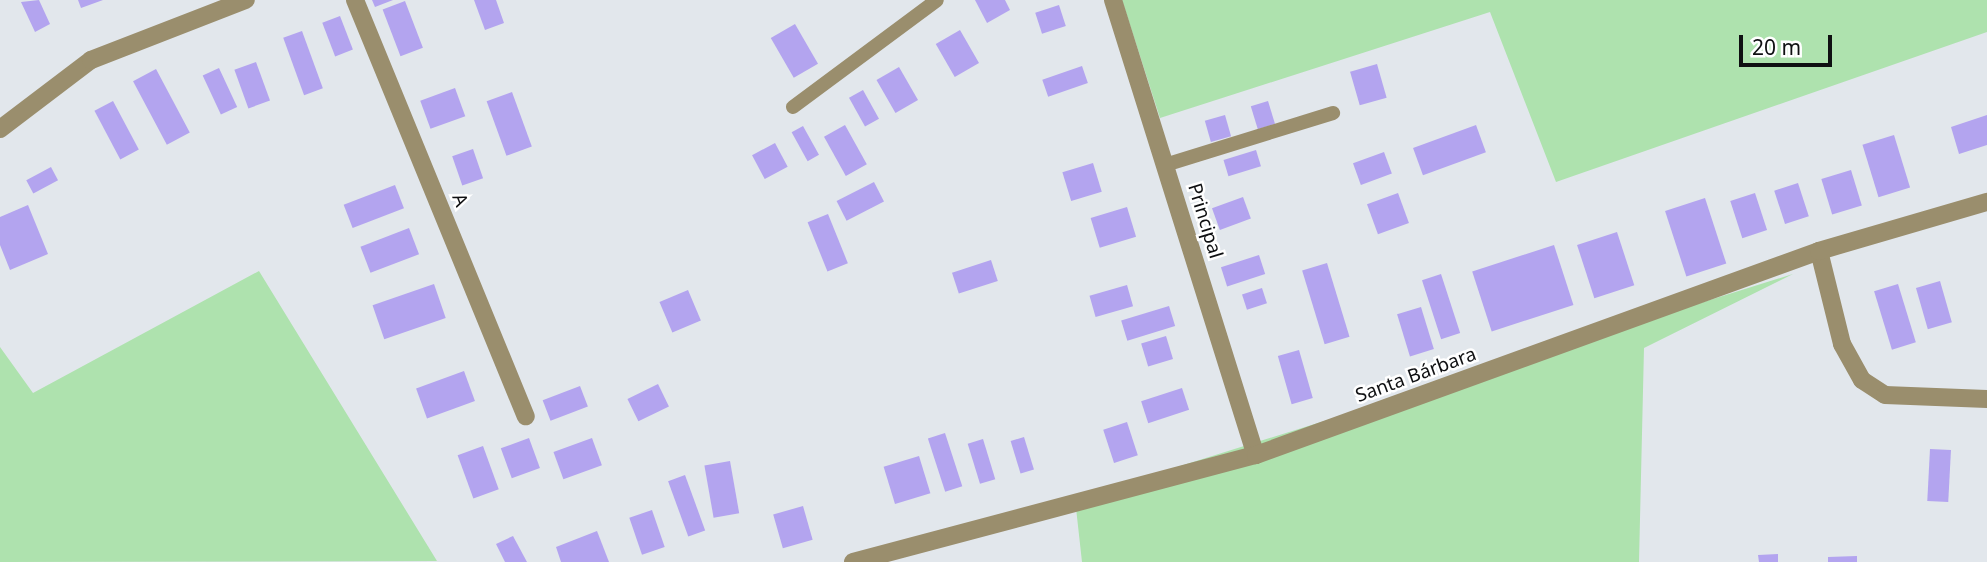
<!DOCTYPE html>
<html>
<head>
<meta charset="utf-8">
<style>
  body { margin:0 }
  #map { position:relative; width:1987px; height:562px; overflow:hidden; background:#e2e7ec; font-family:"Noto Sans",sans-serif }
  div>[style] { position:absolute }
  .green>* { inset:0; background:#aee2ae }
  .building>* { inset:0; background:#b3a4ef; transform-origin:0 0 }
  .service>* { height:14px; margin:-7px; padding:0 7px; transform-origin:7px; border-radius:7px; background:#9a8e6d }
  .minor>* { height:18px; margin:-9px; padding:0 9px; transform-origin:9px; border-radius:9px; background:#9a8e6d }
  span { translate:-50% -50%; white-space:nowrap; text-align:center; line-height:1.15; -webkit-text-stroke:5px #fff; paint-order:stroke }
  .street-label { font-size:19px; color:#0f1012 }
  .scale { position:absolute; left:1739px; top:35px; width:93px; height:32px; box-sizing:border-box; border:4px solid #0f1012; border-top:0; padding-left:9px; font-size:21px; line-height:24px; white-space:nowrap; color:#0f1012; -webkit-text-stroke:5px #fff; paint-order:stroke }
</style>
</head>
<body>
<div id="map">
  <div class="green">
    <div style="clip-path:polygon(1122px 0,1987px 0,1987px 32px,1556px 182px,1490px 12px,1160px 118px)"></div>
    <div style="clip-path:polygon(259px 271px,437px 561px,0 562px,0 347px,33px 393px)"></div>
    <div style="clip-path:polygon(1793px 274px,1644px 348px,1639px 562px,1082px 562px,1075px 499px)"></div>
  </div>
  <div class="building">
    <div style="clip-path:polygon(39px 0,50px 24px,35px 32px,21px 2px)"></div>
    <div style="clip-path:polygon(78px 0,103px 0,81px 8px)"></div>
    <div style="clip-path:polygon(372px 0,393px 0,375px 7px)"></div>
    <div style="clip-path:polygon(474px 0,496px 0,504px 23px,485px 30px)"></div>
    <div style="clip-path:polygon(975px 0,1005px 0,1010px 10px,987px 23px)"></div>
    <div style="left:405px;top:1px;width:50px;height:24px;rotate:69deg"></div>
    <div style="left:1059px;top:5px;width:22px;height:25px;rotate:72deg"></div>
    <div style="left:340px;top:16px;width:36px;height:19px;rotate:69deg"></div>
    <div style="left:795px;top:24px;width:46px;height:28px;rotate:60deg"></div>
    <div style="left:960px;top:30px;width:38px;height:28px;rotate:60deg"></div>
    <div style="left:302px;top:31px;width:61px;height:20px;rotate:70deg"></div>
    <div style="left:256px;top:62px;width:41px;height:23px;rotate:70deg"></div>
    <div style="left:1377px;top:64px;width:35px;height:28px;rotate:74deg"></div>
    <div style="left:1082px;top:66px;width:18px;height:42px;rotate:71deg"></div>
    <div style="left:899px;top:67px;width:38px;height:26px;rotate:60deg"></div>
    <div style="left:219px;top:68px;width:43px;height:18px;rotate:65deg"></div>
    <div style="left:156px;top:69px;width:72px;height:26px;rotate:62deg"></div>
    <div style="left:455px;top:88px;width:30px;height:37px;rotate:70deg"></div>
    <div style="left:863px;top:90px;width:33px;height:16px;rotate:61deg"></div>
    <div style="left:512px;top:92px;width:58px;height:27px;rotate:70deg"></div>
    <div style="left:113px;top:101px;width:55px;height:21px;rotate:62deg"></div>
    <div style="left:1268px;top:101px;width:24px;height:18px;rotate:73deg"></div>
    <div style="left:1225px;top:115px;width:22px;height:21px;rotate:74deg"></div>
    <div style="clip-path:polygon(1987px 115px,1987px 145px,1959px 154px,1951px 127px)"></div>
    <div style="left:845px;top:125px;width:45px;height:24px;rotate:61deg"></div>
    <div style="left:1476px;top:125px;width:29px;height:67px;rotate:70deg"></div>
    <div style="left:803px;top:126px;width:33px;height:13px;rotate:61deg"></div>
    <div style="left:1894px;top:135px;width:55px;height:33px;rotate:73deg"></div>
    <div style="left:775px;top:143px;width:27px;height:26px;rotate:62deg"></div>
    <div style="left:473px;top:149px;width:31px;height:22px;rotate:71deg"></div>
    <div style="left:1256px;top:150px;width:17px;height:34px;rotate:73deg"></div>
    <div style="left:1384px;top:152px;width:23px;height:33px;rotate:70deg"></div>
    <div style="left:1093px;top:163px;width:30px;height:32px;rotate:73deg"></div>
    <div style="left:51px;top:167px;width:15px;height:28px;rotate:62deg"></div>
    <div style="left:1851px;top:170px;width:37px;height:31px;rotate:73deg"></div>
    <div style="left:874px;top:182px;width:22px;height:42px;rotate:63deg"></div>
    <div style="left:1798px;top:183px;width:35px;height:25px;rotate:72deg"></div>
    <div style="left:395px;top:185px;width:25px;height:55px;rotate:69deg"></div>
    <div style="left:1398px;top:193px;width:32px;height:33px;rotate:70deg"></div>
    <div style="left:1755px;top:193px;width:39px;height:26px;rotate:72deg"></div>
    <div style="left:1243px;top:197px;width:23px;height:33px;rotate:70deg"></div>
    <div style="left:1705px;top:198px;width:69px;height:42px;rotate:72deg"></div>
    <div style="clip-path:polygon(28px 205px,48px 254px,10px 270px,0 245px,0 217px)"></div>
    <div style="left:1127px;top:207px;width:31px;height:38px;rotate:73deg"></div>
    <div style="left:828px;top:214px;width:53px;height:22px;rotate:68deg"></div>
    <div style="left:409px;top:228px;width:28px;height:52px;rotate:69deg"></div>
    <div style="left:1617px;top:232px;width:56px;height:42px;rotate:72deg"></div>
    <div style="left:1554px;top:245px;width:63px;height:86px;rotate:72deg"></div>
    <div style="left:1259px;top:255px;width:20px;height:40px;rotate:72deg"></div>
    <div style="left:991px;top:260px;width:22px;height:41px;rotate:72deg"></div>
    <div style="left:1327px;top:263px;width:77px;height:26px;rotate:73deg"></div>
    <div style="left:1441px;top:274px;width:62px;height:20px;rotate:72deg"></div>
    <div style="left:1940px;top:281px;width:43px;height:25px;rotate:74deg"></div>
    <div style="left:434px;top:284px;width:36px;height:65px;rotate:71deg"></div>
    <div style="left:1898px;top:284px;width:61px;height:25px;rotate:73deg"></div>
    <div style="left:1127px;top:285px;width:22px;height:39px;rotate:74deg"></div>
    <div style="left:1262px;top:288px;width:16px;height:21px;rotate:72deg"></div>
    <div style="left:688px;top:290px;width:33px;height:31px;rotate:67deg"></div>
    <div style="left:1169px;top:306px;width:21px;height:50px;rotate:73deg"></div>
    <div style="left:1421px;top:307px;width:44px;height:25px;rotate:73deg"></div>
    <div style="left:1166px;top:336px;width:24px;height:26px;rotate:73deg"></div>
    <div style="left:1299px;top:350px;width:50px;height:22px;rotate:74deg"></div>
    <div style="left:464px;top:371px;width:32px;height:51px;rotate:70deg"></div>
    <div style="left:658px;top:384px;width:25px;height:34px;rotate:64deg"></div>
    <div style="left:580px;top:386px;width:22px;height:40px;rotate:69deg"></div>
    <div style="left:1182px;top:388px;width:23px;height:43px;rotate:72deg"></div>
    <div style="left:1127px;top:422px;width:35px;height:25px;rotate:72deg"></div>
    <div style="left:945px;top:433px;width:56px;height:18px;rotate:72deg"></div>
    <div style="left:1024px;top:437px;width:34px;height:14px;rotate:73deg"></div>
    <div style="left:529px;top:438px;width:32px;height:30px;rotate:70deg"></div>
    <div style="left:592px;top:438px;width:29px;height:41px;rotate:70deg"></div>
    <div style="left:983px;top:439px;width:42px;height:16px;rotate:73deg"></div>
    <div style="left:483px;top:446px;width:46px;height:27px;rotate:70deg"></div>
    <div style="left:1930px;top:449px;width:21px;height:52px;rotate:3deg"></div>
    <div style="left:919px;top:456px;width:39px;height:37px;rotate:73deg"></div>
    <div style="left:730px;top:461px;width:53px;height:26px;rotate:80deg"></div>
    <div style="left:685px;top:475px;width:59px;height:18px;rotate:70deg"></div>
    <div style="left:803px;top:506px;width:35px;height:31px;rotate:74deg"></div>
    <div style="left:652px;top:510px;width:39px;height:24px;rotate:71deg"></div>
    <div style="clip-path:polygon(597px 531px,609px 562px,561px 562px,556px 547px)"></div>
    <div style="clip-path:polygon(513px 536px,527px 562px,505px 562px,496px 544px)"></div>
    <div style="clip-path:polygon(1778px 554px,1778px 562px,1759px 562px,1758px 555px)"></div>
    <div style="clip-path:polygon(1857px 556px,1857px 562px,1828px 562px,1828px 557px)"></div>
  </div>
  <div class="service">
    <div style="left:793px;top:107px;width:179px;rotate:-36.6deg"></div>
    <div style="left:1165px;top:165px;width:176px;rotate:-17.2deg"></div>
  </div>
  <div class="minor">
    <div style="left:355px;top:0;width:450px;rotate:67.7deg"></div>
    <div style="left:1113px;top:0;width:477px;rotate:72.6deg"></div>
    <div style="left:0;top:129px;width:114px;rotate:-37.2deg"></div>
    <div style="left:91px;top:60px;width:166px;rotate:-21.2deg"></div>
    <div style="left:1819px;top:251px;width:96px;rotate:76.1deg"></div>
    <div style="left:1842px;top:344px;width:41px;rotate:60.9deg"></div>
    <div style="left:1862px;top:380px;width:27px;rotate:33deg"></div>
    <div style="left:1885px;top:395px;width:102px;rotate:2.2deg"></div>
    <div style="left:853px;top:562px;width:417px;rotate:-14.9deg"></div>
    <div style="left:1256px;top:455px;width:599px;rotate:-19.92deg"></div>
    <div style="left:1819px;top:251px;width:175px;rotate:-16.3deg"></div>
  </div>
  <div class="street-label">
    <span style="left:460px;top:200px;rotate:68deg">A</span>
    <span style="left:1205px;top:221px;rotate:73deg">Principal</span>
    <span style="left:1416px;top:375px;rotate:-20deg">Santa Bárbara</span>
  </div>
  <div class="scale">20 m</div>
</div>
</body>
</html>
